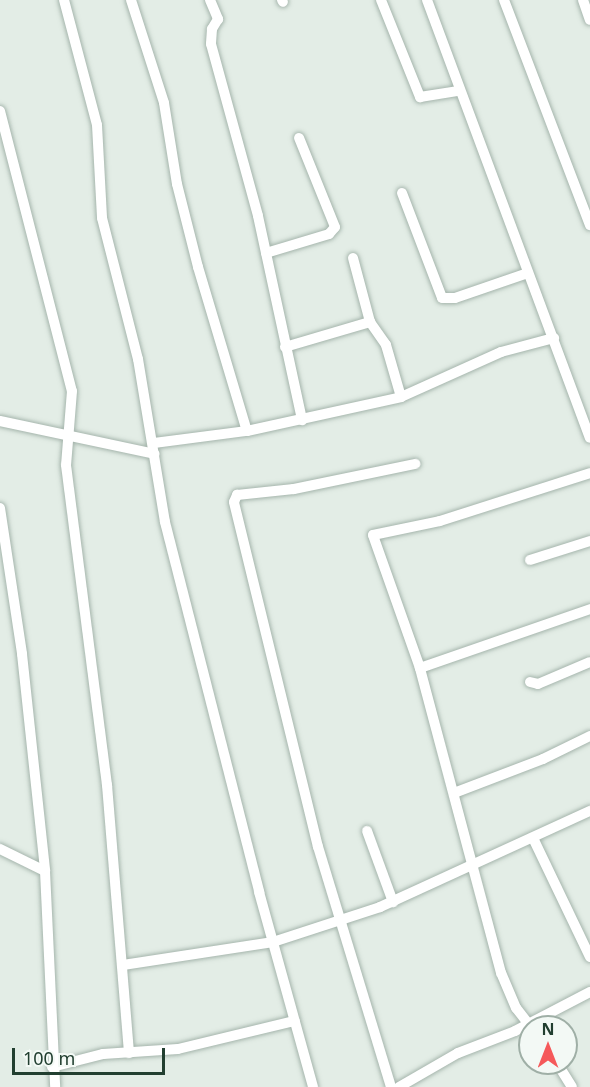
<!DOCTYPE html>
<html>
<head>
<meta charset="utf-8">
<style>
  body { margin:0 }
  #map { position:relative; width:590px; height:1087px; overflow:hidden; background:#e3ede6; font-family:"Noto Sans",sans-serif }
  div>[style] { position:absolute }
  .roads { filter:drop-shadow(0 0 2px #a5b5ac) drop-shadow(0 0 2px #a5b5ac) }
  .street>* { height:10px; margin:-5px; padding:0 5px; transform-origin:5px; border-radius:5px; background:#fff }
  span { translate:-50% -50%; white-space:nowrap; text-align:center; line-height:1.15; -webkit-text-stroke:4.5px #f3f9f5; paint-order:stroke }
  .north { position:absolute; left:518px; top:1015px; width:60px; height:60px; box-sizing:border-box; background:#f3f9f5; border:2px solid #9fafa6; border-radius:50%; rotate:0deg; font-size:16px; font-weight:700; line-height:24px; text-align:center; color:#223f30 }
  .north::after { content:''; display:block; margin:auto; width:21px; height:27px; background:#f5595a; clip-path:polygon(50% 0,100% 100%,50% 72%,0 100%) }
  .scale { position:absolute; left:12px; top:1048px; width:153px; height:27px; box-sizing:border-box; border:3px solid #223f30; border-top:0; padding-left:8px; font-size:18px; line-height:21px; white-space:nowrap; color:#223f30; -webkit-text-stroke:4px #f3f9f5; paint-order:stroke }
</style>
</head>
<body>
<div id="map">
  <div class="roads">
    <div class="street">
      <div style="left:64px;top:0;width:129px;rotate:75.2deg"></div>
      <div style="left:97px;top:125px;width:93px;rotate:86.9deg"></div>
      <div style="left:102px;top:218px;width:146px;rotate:75.7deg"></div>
      <div style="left:138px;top:359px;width:165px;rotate:80.6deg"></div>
      <div style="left:165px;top:522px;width:382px;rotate:75.7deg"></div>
      <div style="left:259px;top:892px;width:202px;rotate:74.5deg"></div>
      <div style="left:131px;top:0;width:108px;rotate:72.2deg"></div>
      <div style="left:164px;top:103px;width:82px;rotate:80.9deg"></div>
      <div style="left:177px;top:184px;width:86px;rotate:75.8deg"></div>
      <div style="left:198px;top:267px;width:171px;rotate:73.4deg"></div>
      <div style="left:210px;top:0;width:21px;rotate:67deg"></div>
      <div style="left:218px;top:19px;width:12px;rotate:121deg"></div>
      <div style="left:212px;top:29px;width:15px;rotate:94deg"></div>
      <div style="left:211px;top:44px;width:178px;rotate:74.7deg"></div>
      <div style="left:258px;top:216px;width:209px;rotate:77.8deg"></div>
      <div style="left:282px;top:0;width:2px;rotate:63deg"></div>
      <div style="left:381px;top:0;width:105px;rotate:68.1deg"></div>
      <div style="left:420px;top:97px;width:39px;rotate:-9deg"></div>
      <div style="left:427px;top:0;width:467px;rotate:69.6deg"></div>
      <div style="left:504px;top:0;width:241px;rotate:69.1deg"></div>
      <div style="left:583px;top:0;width:21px;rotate:71deg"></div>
      <div style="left:0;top:111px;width:289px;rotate:75.6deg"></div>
      <div style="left:72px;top:391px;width:74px;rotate:94.6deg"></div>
      <div style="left:66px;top:465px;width:323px;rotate:82.7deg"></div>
      <div style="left:107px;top:785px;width:269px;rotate:85.3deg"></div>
      <div style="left:402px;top:193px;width:112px;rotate:69.1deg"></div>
      <div style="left:442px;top:298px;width:13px"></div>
      <div style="left:455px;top:298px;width:77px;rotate:-18.9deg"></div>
      <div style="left:266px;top:253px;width:66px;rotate:-16.8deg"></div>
      <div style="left:329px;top:234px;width:9px;rotate:-49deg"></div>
      <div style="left:335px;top:227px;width:96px;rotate:-112deg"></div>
      <div style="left:353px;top:258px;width:66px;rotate:75.1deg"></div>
      <div style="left:370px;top:322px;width:28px;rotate:55deg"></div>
      <div style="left:386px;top:345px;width:54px;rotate:73.9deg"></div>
      <div style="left:285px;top:347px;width:89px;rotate:-16.4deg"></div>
      <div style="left:0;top:421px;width:158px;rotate:12deg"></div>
      <div style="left:154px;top:443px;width:94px;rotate:-7.4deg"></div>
      <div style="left:247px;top:431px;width:158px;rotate:-12.4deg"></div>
      <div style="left:401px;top:397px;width:110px;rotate:-24.2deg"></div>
      <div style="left:501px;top:352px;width:55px;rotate:-14.8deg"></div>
      <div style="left:0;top:508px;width:148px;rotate:81.4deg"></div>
      <div style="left:22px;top:654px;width:218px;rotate:83.9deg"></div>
      <div style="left:45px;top:871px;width:216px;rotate:87.3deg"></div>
      <div style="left:530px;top:560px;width:63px;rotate:-17.6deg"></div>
      <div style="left:420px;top:668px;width:180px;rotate:-19.1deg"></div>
      <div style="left:530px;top:682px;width:8px;rotate:14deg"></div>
      <div style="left:538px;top:684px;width:56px;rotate:-22.9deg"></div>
      <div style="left:454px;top:793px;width:95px;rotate:-20.9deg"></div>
      <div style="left:543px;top:759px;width:52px;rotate:-26.1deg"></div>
      <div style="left:367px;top:831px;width:76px;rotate:69.9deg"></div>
      <div style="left:533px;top:838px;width:132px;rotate:64.4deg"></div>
      <div style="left:0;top:849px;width:50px;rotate:26.1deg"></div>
      <div style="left:123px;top:965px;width:152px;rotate:-8.7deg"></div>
      <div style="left:273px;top:942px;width:113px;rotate:-18.1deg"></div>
      <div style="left:380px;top:907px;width:231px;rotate:-24.6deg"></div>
      <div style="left:531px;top:1027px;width:24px;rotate:-128deg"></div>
      <div style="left:516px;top:1008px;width:38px;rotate:-113deg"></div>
      <div style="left:501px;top:973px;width:316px;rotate:-104.9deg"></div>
      <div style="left:420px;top:668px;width:141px;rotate:-109.5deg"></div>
      <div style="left:373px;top:535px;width:68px;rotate:-11.8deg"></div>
      <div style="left:440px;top:521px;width:157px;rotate:-17.7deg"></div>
      <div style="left:557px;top:1063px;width:28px;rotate:58deg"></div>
      <div style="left:52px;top:1067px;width:53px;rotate:-14.3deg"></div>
      <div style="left:103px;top:1054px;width:75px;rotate:-3.8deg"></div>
      <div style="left:178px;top:1049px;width:120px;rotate:-13.5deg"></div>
      <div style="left:391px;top:1087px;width:251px;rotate:-106.9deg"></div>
      <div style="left:318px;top:847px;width:355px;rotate:-103.7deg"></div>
      <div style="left:234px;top:502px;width:8px;rotate:-67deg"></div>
      <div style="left:237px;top:495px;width:57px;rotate:-6deg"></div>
      <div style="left:294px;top:489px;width:124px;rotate:-11.7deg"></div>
      <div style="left:399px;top:1087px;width:68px;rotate:-30deg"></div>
      <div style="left:458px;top:1053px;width:61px;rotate:-21.1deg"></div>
      <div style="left:515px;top:1031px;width:85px;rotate:-27.5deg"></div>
    </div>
  </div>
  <div class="north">N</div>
  <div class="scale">100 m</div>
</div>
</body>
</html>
